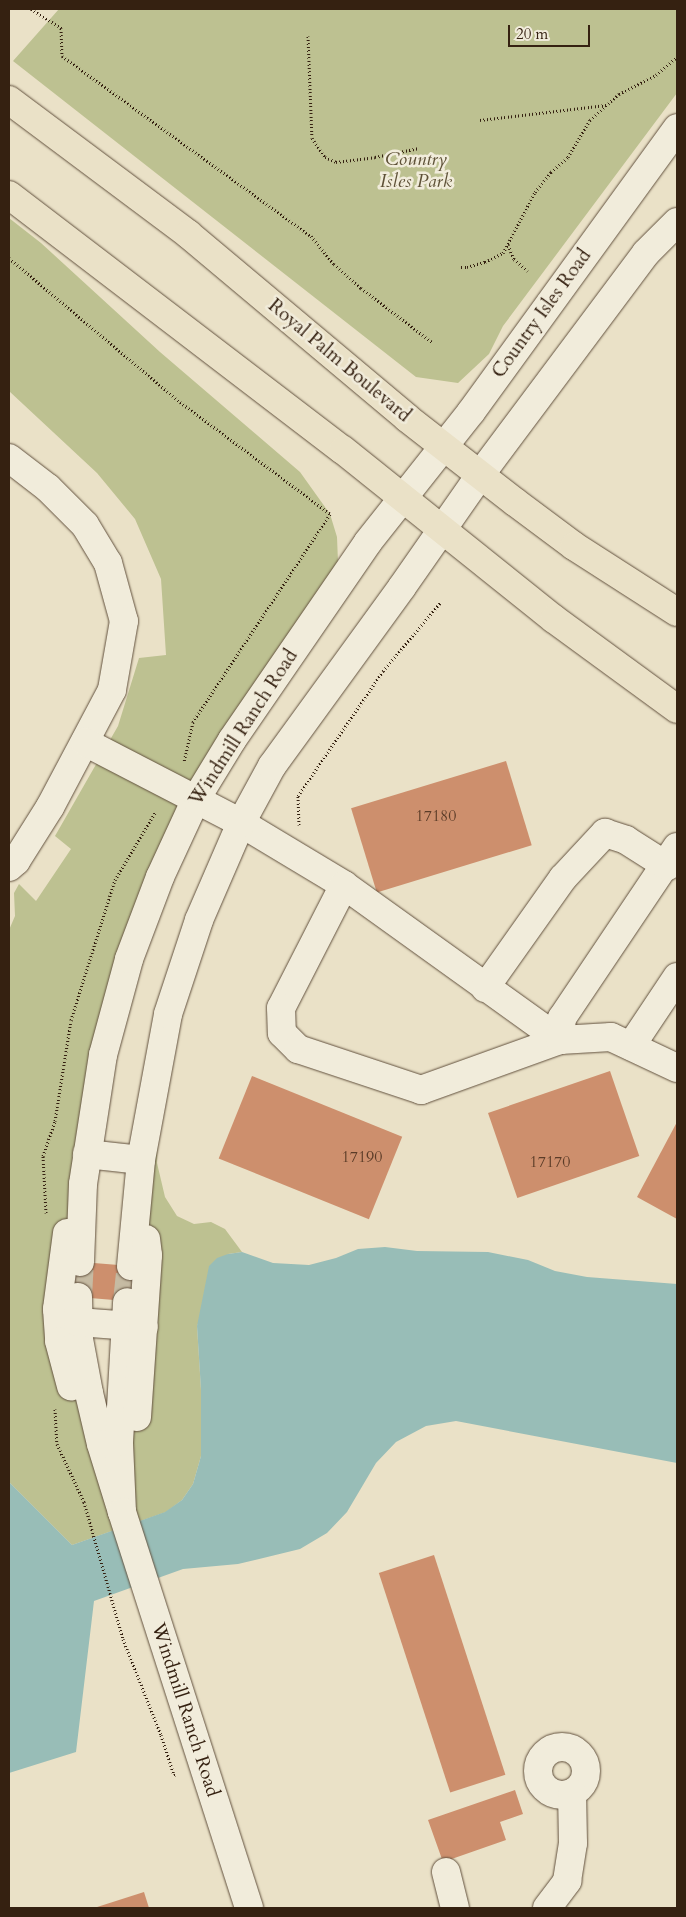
<!DOCTYPE html>
<html>
<head>
<meta charset="utf-8">
<style>
  body { margin:0 }
  #map { position:relative; width:686px; height:1917px; overflow:hidden; background:#eae1c7; font-family:Cardo,serif }
  div>[style] { position:absolute }
  .green>* { inset:0; background:#bdc191 }
  .water>* { inset:0; background:#98bdb7 }
  .building>* { inset:0; background:#cd8f6d; transform-origin:0 0 }
  .minor-tunnel>* { height:28px; margin-top:-14px; transform-origin:0; background:repeating-linear-gradient(90deg,#c6bba3 0 28px,transparent 0 42px) }
  .path>* { height:3px; margin-top:-1.5px; transform-origin:0; background:repeating-linear-gradient(90deg,#352111 0 1px,transparent 0 3.5px) }
  .roads { filter:drop-shadow(0 0 1px #62513e) drop-shadow(0 0 1px #62513e) }
  .minor>* { height:28px; margin:-14px; padding:0 14px; transform-origin:14px; border-radius:14px; background:#f1ecdb }
  .minor>.ring { margin:-14px; padding:0; box-sizing:content-box; background:none; border:28px solid #f1ecdb; border-radius:50% }
  .major>* { height:28px; margin:-14px; padding:0 14px; transform-origin:14px; border-radius:14px; background:#eae1c7 }
  span { translate:-50% -50%; white-space:nowrap; text-align:center; line-height:1.15; -webkit-text-stroke:5px #f1ecdb; paint-order:stroke }
  .number-label { font-size:16px; color:#5b3c28 }
  .number-label span { -webkit-text-stroke-width:0 }
  .park-label { font-size:19px; color:#5e5137; font-style:italic }
  .street-label { font-size:19px; color:#352111 }
  .frame { position:absolute; inset:0; border:10px solid #352111; pointer-events:none }
  .scale { position:absolute; left:508px; top:25px; width:82px; height:22px; box-sizing:border-box; border:2px solid #352111; border-top:0; padding-left:6px; font-size:15px; line-height:18px; white-space:nowrap; color:#352111; -webkit-text-stroke:4px #f1ecdb; paint-order:stroke }
</style>
</head>
<body>
<div id="map">
  <div class="green">
    <div style="clip-path:polygon(59px 9px,677px 9px,677px 93px,503px 326px,489px 354px,458px 383px,416px 377px,13px 61px)"></div>
    <div style="clip-path:polygon(9px 218px,41px 243px,160px 352px,300px 472px,330px 514px,337px 537px,338px 562px,196px 799px,103px 1055px,74px 1396px,116px 1489px,121px 1485px,139px 1411px,138px 1190px,160px 1062px,157px 1163px,165px 1197px,177px 1216px,194px 1224px,211px 1222px,225px 1229px,242px 1252px,228px 1254px,197px 1326px,201px 1390px,201px 1456px,193px 1484px,182px 1500px,166px 1512px,72px 1545px,9px 1482px,9px 930px,15px 916px,14px 893px,19px 884px,36px 901px,71px 849px,55px 836px,118px 726px,139px 658px,166px 655px,161px 579px,135px 519px,97px 473px,9px 391px)"></div>
  </div>
  <div class="water">
    <div style="clip-path:polygon(385px 1247px,417px 1251px,488px 1252px,528px 1260px,555px 1271px,587px 1277px,677px 1284px,677px 1463px,456px 1421px,426px 1426px,396px 1442px,376px 1463px,347px 1512px,327px 1533px,300px 1549px,238px 1564px,183px 1569px,94px 1601px,76px 1752px,9px 1773px,9px 1482px,72px 1545px,165px 1512px,182px 1500px,193px 1484px,201px 1456px,201px 1390px,197px 1326px,209px 1266px,217px 1258px,228px 1254px,242px 1252px,273px 1263px,309px 1265px,336px 1258px,358px 1249px)"></div>
  </div>
  <div class="building">
    <div style="left:506px;top:761px;width:88px;height:162px;rotate:73deg"></div>
    <div style="left:610px;top:1071px;width:90px;height:129px;rotate:71deg"></div>
    <div style="left:252px;top:1076px;width:162px;height:89px;rotate:22deg"></div>
    <div style="clip-path:polygon(677px 1122px,677px 1219px,637px 1197px)"></div>
    <div style="clip-path:polygon(69px 1261px,131px 1266px,138px 1302px,66px 1296px)"></div>
    <div style="left:434px;top:1555px;width:231px;height:58px;rotate:72deg"></div>
    <div style="clip-path:polygon(515px 1790px,523px 1814px,500px 1822px,506px 1840px,443px 1862px,428px 1820px)"></div>
    <div style="clip-path:polygon(144px 1892px,149px 1908px,94px 1908px)"></div>
  </div>
  <div class="minor-tunnel">
    <div style="left:78px;top:1297px;width:35px;rotate:-87deg"></div>
    <div style="left:127px;top:1302px;width:36px;rotate:-84deg"></div>
  </div>
  <div class="path">
    <div style="left:31px;top:9px;width:36px;rotate:32deg"></div>
    <div style="left:61px;top:28px;width:28px;rotate:88deg"></div>
    <div style="left:62px;top:56px;width:307px;rotate:35.9deg"></div>
    <div style="left:311px;top:236px;width:36px;rotate:51deg"></div>
    <div style="left:334px;top:264px;width:36px;rotate:42deg"></div>
    <div style="left:361px;top:288px;width:89px;rotate:37.3deg"></div>
    <div style="left:308px;top:36px;width:102px;rotate:87.8deg"></div>
    <div style="left:312px;top:138px;width:23px;rotate:56deg"></div>
    <div style="left:325px;top:157px;width:12px;rotate:24deg"></div>
    <div style="left:336px;top:162px;width:39px;rotate:-7deg"></div>
    <div style="left:375px;top:157px;width:45px;rotate:-11.6deg"></div>
    <div style="left:480px;top:120px;width:127px;rotate:-6.8deg"></div>
    <div style="left:508px;top:245px;width:15px;rotate:67deg"></div>
    <div style="left:514px;top:259px;width:18px;rotate:41deg"></div>
    <div style="left:9px;top:258px;width:224px;rotate:40.1deg"></div>
    <div style="left:180px;top:402px;width:187px;rotate:36.7deg"></div>
    <div style="left:330px;top:514px;width:249px;rotate:123.4deg"></div>
    <div style="left:193px;top:722px;width:41px;rotate:102.7deg"></div>
    <div style="left:461px;top:267px;width:6px"></div>
    <div style="left:467px;top:267px;width:19px;rotate:-16deg"></div>
    <div style="left:485px;top:262px;width:20px;rotate:-27deg"></div>
    <div style="left:503px;top:253px;width:69px;rotate:-62.3deg"></div>
    <div style="left:535px;top:192px;width:26px;rotate:-51deg"></div>
    <div style="left:551px;top:172px;width:23px;rotate:-41deg"></div>
    <div style="left:568px;top:157px;width:43px;rotate:-59.3deg"></div>
    <div style="left:590px;top:120px;width:39px;rotate:-42deg"></div>
    <div style="left:619px;top:94px;width:42px;rotate:-27.2deg"></div>
    <div style="left:656px;top:75px;width:28px;rotate:-41deg"></div>
    <div style="left:299px;top:825px;width:29px;rotate:-92deg"></div>
    <div style="left:298px;top:796px;width:151px;rotate:-55.8deg"></div>
    <div style="left:383px;top:671px;width:90px;rotate:-50deg"></div>
    <div style="left:46px;top:1213px;width:57px;rotate:-93deg"></div>
    <div style="left:43px;top:1156px;width:37px;rotate:-71deg"></div>
    <div style="left:55px;top:1121px;width:102px;rotate:-81deg"></div>
    <div style="left:71px;top:1020px;width:147px;rotate:-72.6deg"></div>
    <div style="left:115px;top:880px;width:80px;rotate:-59.3deg"></div>
    <div style="left:55px;top:1409px;width:35px;rotate:87deg"></div>
    <div style="left:57px;top:1444px;width:64px;rotate:65deg"></div>
    <div style="left:84px;top:1502px;width:142px;rotate:74.1deg"></div>
    <div style="left:123px;top:1639px;width:103px;rotate:68.4deg"></div>
    <div style="left:161px;top:1735px;width:42px;rotate:72deg"></div>
    <div style="left:174px;top:1775px;width:2px;rotate:-27deg"></div>
  </div>
  <div class="roads">
    <div class="minor">
      <div style="left:9px;top:458px;width:49px;rotate:37.6deg"></div>
      <div style="left:48px;top:488px;width:52px;rotate:45deg"></div>
      <div style="left:85px;top:525px;width:44px;rotate:58.8deg"></div>
      <div style="left:108px;top:563px;width:60px;rotate:74.6deg"></div>
      <div style="left:124px;top:621px;width:70px;rotate:99.9deg"></div>
      <div style="left:112px;top:690px;width:132px;rotate:117.9deg"></div>
      <div style="left:50px;top:807px;width:64px;rotate:122.2deg"></div>
      <div style="left:16px;top:861px;width:9px;rotate:139deg"></div>
      <div style="left:85px;top:742px;width:176px;rotate:27.4deg"></div>
      <div style="left:241px;top:823px;width:120px;rotate:31deg"></div>
      <div style="left:344px;top:885px;width:266px;rotate:35.7deg"></div>
      <div style="left:560px;top:1040px;width:22px;rotate:-85deg"></div>
      <div style="left:562px;top:1018px;width:206px;rotate:-56.1deg"></div>
      <div style="left:344px;top:885px;width:138px;rotate:117.1deg"></div>
      <div style="left:281px;top:1008px;width:25px;rotate:88deg"></div>
      <div style="left:282px;top:1033px;width:23px;rotate:45deg"></div>
      <div style="left:298px;top:1049px;width:130px;rotate:18.4deg"></div>
      <div style="left:421px;top:1090px;width:148px;rotate:-19.8deg"></div>
      <div style="left:560px;top:1040px;width:51px;rotate:-3.4deg"></div>
      <div style="left:611px;top:1037px;width:73px;rotate:25.2deg"></div>
      <div style="left:485px;top:988px;width:135px;rotate:-54.7deg"></div>
      <div style="left:563px;top:878px;width:62px;rotate:-47deg"></div>
      <div style="left:605px;top:833px;width:22px;rotate:18deg"></div>
      <div style="left:626px;top:840px;width:49px;rotate:32.4deg"></div>
      <div style="left:631px;top:1046px;width:83px;rotate:-56.3deg"></div>
      <div style="left:87px;top:1154px;width:54px;rotate:6.3deg"></div>
      <div style="left:67px;top:1233px;width:77px;rotate:97.5deg"></div>
      <div style="left:57px;top:1309px;width:32px;rotate:86deg"></div>
      <div style="left:59px;top:1341px;width:47px;rotate:75.1deg"></div>
      <div style="left:80px;top:1262px;width:78px;rotate:-87.8deg"></div>
      <div style="left:83px;top:1184px;width:131px;rotate:-81.2deg"></div>
      <div style="left:103px;top:1055px;width:99px;rotate:-74.8deg"></div>
      <div style="left:129px;top:959px;width:88px;rotate:-69.3deg"></div>
      <div style="left:160px;top:877px;width:86px;rotate:-65.2deg"></div>
      <div style="left:196px;top:799px;width:69px;rotate:-58.6deg"></div>
      <div style="left:232px;top:740px;width:240px;rotate:-55.5deg"></div>
      <div style="left:368px;top:542px;width:166px;rotate:-51.6deg"></div>
      <div style="left:471px;top:412px;width:351px;rotate:-54deg"></div>
      <div style="left:131px;top:1266px;width:106px;rotate:-84.6deg"></div>
      <div style="left:141px;top:1160px;width:148px;rotate:-79.5deg"></div>
      <div style="left:168px;top:1014px;width:99px;rotate:-71.7deg"></div>
      <div style="left:199px;top:920px;width:106px;rotate:-66.6deg"></div>
      <div style="left:241px;top:823px;width:65px;rotate:-61.5deg"></div>
      <div style="left:272px;top:766px;width:221px;rotate:-54deg"></div>
      <div style="left:402px;top:587px;width:136px;rotate:-55.1deg"></div>
      <div style="left:480px;top:475px;width:277px;rotate:-53.2deg"></div>
      <div style="left:646px;top:253px;width:44px;rotate:-45deg"></div>
      <div style="left:78px;top:1297px;width:42px;rotate:88.6deg"></div>
      <div style="left:79px;top:1339px;width:55px;rotate:79.5deg"></div>
      <div style="left:89px;top:1393px;width:52px;rotate:76.8deg"></div>
      <div style="left:101px;top:1444px;width:71px;rotate:72.8deg"></div>
      <div style="left:122px;top:1512px;width:70px;rotate:-92.5deg"></div>
      <div style="left:119px;top:1442px;width:140px;rotate:-86.7deg"></div>
      <div style="left:78px;top:1322px;width:66px;rotate:4.3deg"></div>
      <div style="left:137px;top:1417px;width:162px;rotate:-86.1deg"></div>
      <div style="left:148px;top:1255px;width:16px;rotate:-97deg"></div>
      <div style="left:122px;top:1512px;width:416px;rotate:72.2deg"></div>
      <div class="ring" style="left:538px;top:1747px;width:20px;height:20px"></div>
      <div style="left:446px;top:1872px;width:37px;rotate:76deg"></div>
      <div style="left:547px;top:1908px;width:34px;rotate:-53deg"></div>
      <div style="left:567px;top:1881px;width:38px;rotate:-81deg"></div>
      <div style="left:573px;top:1843px;width:50px;rotate:-91.1deg"></div>
    </div>
    <div class="major">
      <div style="left:9px;top:100px;width:224px;rotate:36.8deg"></div>
      <div style="left:188px;top:234px;width:286px;rotate:40deg"></div>
      <div style="left:407px;top:418px;width:137px;rotate:37.9deg"></div>
      <div style="left:515px;top:502px;width:74px;rotate:36.7deg"></div>
      <div style="left:574px;top:546px;width:122px;rotate:32.7deg"></div>
      <div style="left:9px;top:195px;width:420px;rotate:37.4deg"></div>
      <div style="left:343px;top:450px;width:270px;rotate:38.7deg"></div>
      <div style="left:554px;top:619px;width:152px;rotate:36.2deg"></div>
    </div>
  </div>
  <div class="number-label">
    <span style="left:436px;top:816px">17180</span>
    <span style="left:362px;top:1157px">17190</span>
    <span style="left:550px;top:1162px">17170</span>
  </div>
  <div class="park-label">
    <span style="left:416px;top:171px">Country<br>Isles Park</span>
  </div>
  <div class="street-label">
    <span style="left:542px;top:314px;rotate:-54deg">Country Isles Road</span>
    <span style="left:339px;top:361px;rotate:40deg">Royal Palm Boulevard</span>
    <span style="left:244px;top:728px;rotate:-57deg">Windmill Ranch Road</span>
    <span style="left:185px;top:1710px;rotate:72deg">Windmill Ranch Road</span>
  </div>
  <div class="frame"></div>
  <div class="scale">20 m</div>
</div>
</body>
</html>
